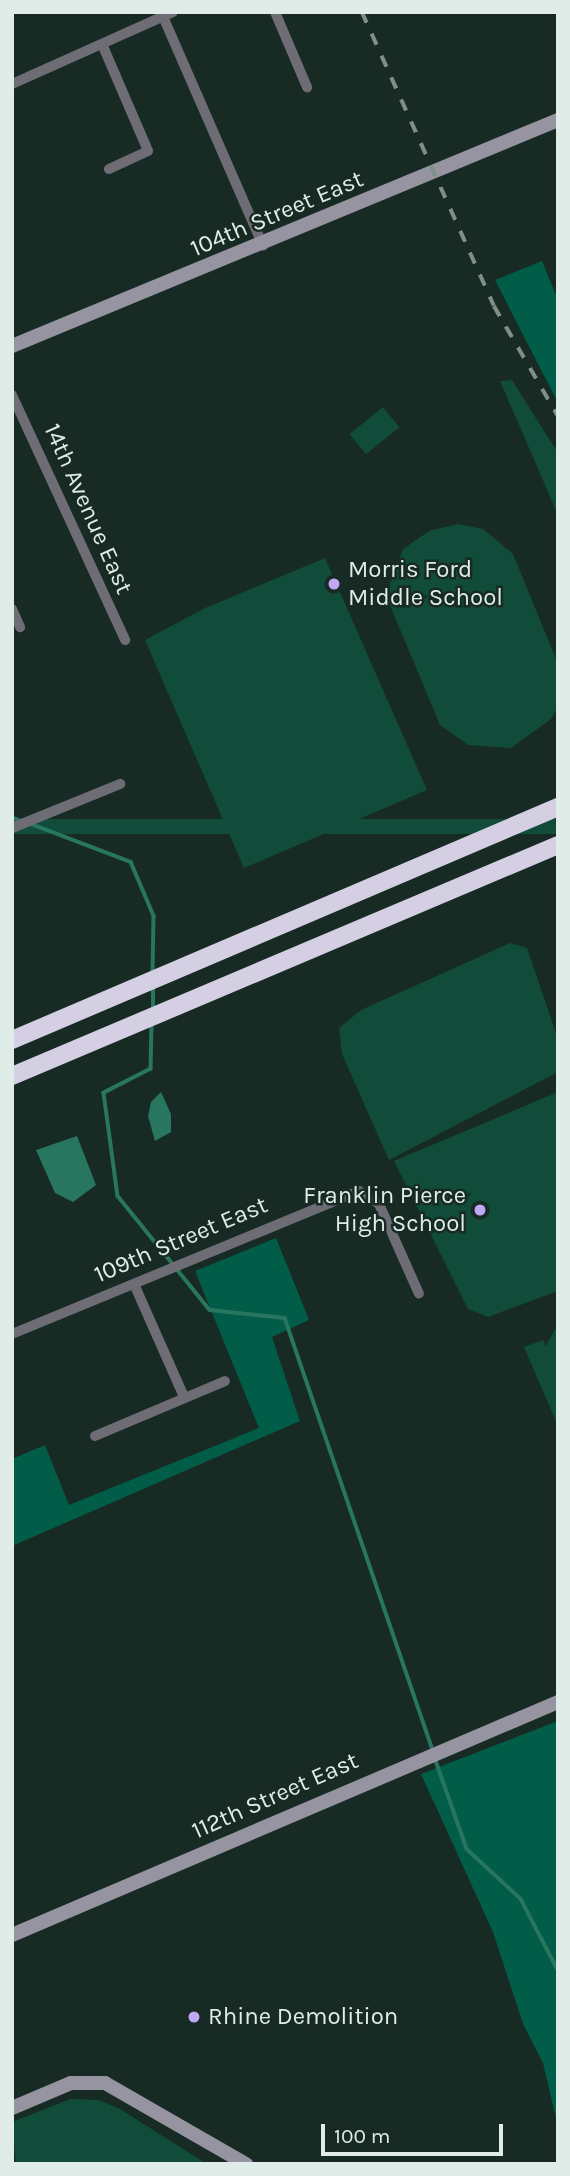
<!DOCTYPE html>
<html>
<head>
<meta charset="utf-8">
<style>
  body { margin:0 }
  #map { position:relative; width:570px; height:2176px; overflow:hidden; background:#172a23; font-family:Karla,sans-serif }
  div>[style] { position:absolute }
  .green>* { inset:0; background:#114c3b; transform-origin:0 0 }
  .forest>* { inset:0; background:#015d47 }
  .water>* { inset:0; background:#28765f }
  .stream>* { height:3.5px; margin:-1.75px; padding:0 1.75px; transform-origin:1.75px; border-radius:1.75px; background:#28765f }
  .street>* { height:10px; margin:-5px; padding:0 5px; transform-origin:5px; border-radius:5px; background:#6e6c74 }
  .secondary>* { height:14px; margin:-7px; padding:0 7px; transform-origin:7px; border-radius:7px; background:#9794a1 }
  .highway>* { height:18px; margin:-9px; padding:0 9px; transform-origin:9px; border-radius:9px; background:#d4cfe3 }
  .rail>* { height:3.5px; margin-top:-1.75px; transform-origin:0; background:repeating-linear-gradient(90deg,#7e8e88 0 12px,transparent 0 24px) }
  .dots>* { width:19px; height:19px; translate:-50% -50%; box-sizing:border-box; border:4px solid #172a23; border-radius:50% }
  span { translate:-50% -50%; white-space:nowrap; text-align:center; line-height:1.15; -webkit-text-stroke:5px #172a23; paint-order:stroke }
  .street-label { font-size:24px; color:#e0ece7 }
  .poi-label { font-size:24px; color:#e0ece7 }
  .left { translate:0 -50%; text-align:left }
  .right { translate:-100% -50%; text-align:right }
  .frame { position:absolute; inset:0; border:14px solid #e0ece7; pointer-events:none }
  .scale { position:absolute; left:321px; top:2124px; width:182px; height:32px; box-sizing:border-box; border:4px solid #e0ece7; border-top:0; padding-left:9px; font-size:21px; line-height:24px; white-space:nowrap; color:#e0ece7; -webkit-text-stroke:5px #172a23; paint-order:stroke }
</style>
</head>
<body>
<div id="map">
  <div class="green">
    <div style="clip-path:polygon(512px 380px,558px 453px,558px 515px,500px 381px)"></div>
    <div style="left:383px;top:407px;width:26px;height:43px;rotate:51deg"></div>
    <div style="clip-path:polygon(458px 524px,483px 529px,513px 554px,558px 664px,558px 706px,551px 719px,511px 748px,468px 745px,440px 725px,389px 603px,390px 584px,403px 549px,429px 531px)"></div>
    <div style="clip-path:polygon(325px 558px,427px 790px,244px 868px,145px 640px,205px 608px)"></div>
    <div style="left:558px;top:819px;width:15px;height:593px;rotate:90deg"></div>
    <div style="clip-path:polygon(510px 943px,527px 948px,558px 1039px,558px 1072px,389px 1160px,342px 1054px,339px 1028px,361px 1010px)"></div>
    <div style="clip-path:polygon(558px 1092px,558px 1291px,488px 1317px,468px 1309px,394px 1161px)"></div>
    <div style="clip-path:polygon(558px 1324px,558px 1426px,524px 1347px,543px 1340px,546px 1346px)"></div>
    <div style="clip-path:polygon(70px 2099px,99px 2100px,120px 2109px,207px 2164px,16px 2164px,12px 2122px)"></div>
  </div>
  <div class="forest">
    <div style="clip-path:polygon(542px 261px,558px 300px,558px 403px,495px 280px)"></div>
    <div style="clip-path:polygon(276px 1238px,309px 1320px,272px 1337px,300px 1421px,12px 1546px,12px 1459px,45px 1445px,69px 1505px,259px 1428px,195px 1271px)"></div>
    <div style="clip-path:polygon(558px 1721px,558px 2127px,543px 2063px,523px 2024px,493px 1932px,421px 1774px)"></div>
  </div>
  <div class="water">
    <div style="clip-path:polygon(161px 1092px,171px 1114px,171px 1132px,155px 1141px,148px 1116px,151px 1102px)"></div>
    <div style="clip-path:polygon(77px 1136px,96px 1185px,73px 1202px,55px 1193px,36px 1150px)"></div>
  </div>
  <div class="stream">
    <div style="left:12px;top:817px;width:12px;rotate:24deg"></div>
    <div style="left:31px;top:824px;width:107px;rotate:20.8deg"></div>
    <div style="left:131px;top:862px;width:59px;rotate:66.9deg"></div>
    <div style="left:154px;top:916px;width:58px;rotate:91deg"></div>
    <div style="left:153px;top:1009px;width:24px;rotate:-90deg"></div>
    <div style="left:152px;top:1023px;width:46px;rotate:91.2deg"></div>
    <div style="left:151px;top:1069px;width:53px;rotate:152.9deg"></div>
    <div style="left:104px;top:1093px;width:104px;rotate:82.3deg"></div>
    <div style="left:118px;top:1196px;width:146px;rotate:51.1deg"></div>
    <div style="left:210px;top:1310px;width:75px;rotate:6.1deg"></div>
    <div style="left:285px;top:1318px;width:457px;rotate:71.1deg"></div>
    <div style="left:435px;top:1758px;width:96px;rotate:70.6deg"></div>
    <div style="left:467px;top:1849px;width:74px;rotate:42.8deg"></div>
    <div style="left:521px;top:1899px;width:80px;rotate:62.5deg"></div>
  </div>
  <div class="street">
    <div style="left:161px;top:12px;width:255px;rotate:66.4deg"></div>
    <div style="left:275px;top:12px;width:82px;rotate:66.9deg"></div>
    <div style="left:102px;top:44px;width:116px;rotate:66.7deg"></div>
    <div style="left:148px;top:151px;width:43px;rotate:155.2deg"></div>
    <div style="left:12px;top:84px;width:176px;rotate:-24.1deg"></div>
    <div style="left:12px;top:395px;width:270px;rotate:65.2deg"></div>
    <div style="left:12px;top:609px;width:20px;rotate:66deg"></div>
    <div style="left:12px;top:828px;width:117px;rotate:-22.2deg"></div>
    <div style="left:134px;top:1284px;width:124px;rotate:66.1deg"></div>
    <div style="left:12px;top:1334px;width:375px;rotate:-22.4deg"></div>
    <div style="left:359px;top:1191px;width:24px;rotate:33deg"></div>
    <div style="left:379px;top:1204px;width:98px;rotate:66deg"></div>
    <div style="left:95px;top:1436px;width:141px;rotate:-22.9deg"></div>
  </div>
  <div class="secondary">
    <div style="left:12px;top:346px;width:591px;rotate:-22.49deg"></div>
    <div style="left:12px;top:1935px;width:594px;rotate:-23.11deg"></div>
    <div style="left:12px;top:2108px;width:64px;rotate:-23deg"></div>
    <div style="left:71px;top:2083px;width:34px"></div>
    <div style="left:105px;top:2083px;width:163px;rotate:29.9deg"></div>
  </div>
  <div class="highway">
    <div style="left:12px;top:1040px;width:594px;rotate:-23.11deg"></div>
    <div style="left:12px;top:1076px;width:593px;rotate:-22.93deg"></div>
  </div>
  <div class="rail">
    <div style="left:362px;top:12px;width:322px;rotate:65.8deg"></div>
    <div style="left:494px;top:306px;width:127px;rotate:59.8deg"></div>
  </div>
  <div class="dots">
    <div style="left:334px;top:584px;background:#c0a8f4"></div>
    <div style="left:480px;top:1210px;background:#c0a8f4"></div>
    <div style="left:194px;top:2017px;background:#c0a8f4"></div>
  </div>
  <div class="street-label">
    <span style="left:277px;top:214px;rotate:-23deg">104th Street East</span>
    <span style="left:88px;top:509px;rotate:66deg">14th Avenue East</span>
    <span style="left:181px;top:1240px;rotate:-23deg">109th Street East</span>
    <span style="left:275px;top:1796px;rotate:-24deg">112th Street East</span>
  </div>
  <div class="poi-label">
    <span class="left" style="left:348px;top:584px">Morris Ford<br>Middle School</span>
    <span class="right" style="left:466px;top:1210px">Franklin Pierce<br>High School</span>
    <span class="left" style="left:208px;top:2017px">Rhine Demolition</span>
  </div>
  <div class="frame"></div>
  <div class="scale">100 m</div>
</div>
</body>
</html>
